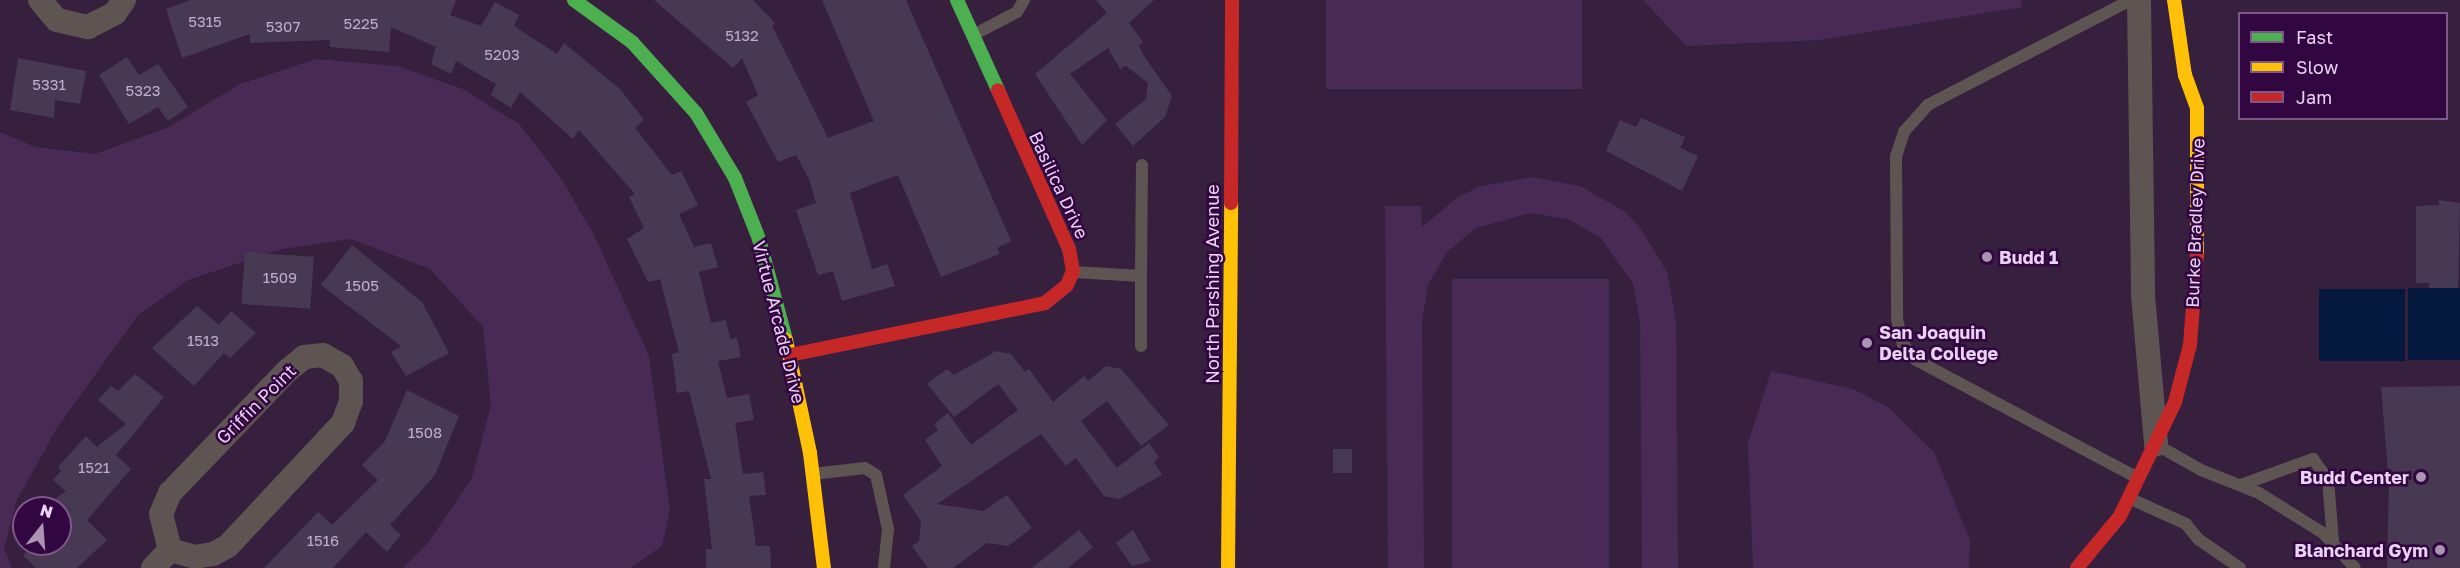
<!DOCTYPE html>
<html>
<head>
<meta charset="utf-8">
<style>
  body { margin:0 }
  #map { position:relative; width:2460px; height:568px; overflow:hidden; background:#371f3e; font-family:"Golos Text",sans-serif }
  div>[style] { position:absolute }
  .green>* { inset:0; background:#482a54; transform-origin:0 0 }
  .water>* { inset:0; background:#05183e; transform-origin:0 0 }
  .building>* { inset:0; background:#483953; transform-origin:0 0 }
  .lane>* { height:12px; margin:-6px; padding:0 6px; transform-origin:6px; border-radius:6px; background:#5e5552 }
  .street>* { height:24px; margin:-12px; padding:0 12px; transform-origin:12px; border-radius:12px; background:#5e5552 }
  .fast>* { height:14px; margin:-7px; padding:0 7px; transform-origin:7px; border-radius:7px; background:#4caf50 }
  .slow>* { height:14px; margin:-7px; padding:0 7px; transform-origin:7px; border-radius:7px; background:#ffc107 }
  .jam>* { height:14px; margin:-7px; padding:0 7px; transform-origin:7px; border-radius:7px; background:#c62828 }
  .dots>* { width:16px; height:16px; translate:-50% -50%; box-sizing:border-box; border:3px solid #320640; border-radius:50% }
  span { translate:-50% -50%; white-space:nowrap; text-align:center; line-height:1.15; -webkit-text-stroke:5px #320640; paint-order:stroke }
  .number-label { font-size:15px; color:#c2accb }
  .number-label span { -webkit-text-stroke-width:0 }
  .street-label { font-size:18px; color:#ead2f3 }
  .poi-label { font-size:18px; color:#ead2f3; font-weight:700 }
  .left { translate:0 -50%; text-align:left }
  .right { translate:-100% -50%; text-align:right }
  .legend { position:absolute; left:2238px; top:12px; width:210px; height:108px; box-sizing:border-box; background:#320640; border:2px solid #7c5888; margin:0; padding:8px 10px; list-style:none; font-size:18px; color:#ead2f3 }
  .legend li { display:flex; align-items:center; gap:12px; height:30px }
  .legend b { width:30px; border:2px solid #7c5888 }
  .north { position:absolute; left:12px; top:496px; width:60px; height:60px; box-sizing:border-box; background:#320640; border:2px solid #7c5888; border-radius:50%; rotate:17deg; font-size:16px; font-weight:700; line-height:24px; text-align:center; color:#ead2f3 }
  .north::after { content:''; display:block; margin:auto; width:21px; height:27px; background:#ab93b4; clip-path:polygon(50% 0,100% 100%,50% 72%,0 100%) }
</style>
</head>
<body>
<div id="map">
  <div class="green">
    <div style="left:1326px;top:0;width:256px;height:89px"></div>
    <div style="clip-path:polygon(1643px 0,2021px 0,2022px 7px,1820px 40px,1686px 46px)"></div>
    <div style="clip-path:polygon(316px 59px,397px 66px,463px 89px,519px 124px,559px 175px,593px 233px,649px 356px,670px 510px,662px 546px,630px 568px,403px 568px,427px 544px,472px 478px,491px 405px,483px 327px,430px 269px,351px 239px,282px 249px,188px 280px,138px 315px,57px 428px,17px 500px,4px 548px,12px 568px,0 568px,0 132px,35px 147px,95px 154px,169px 127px,240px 84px)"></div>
    <div style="clip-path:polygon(1531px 177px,1580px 186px,1624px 211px,1641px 229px,1667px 272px,1676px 321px,1678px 568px,1642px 568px,1640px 321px,1633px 284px,1601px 238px,1568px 219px,1531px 213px,1476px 228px,1447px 252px,1428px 285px,1422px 322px,1424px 568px,1388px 568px,1385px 206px,1421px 206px,1422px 227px,1458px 197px,1481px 186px)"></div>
    <div style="left:1609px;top:279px;width:289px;height:157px;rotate:90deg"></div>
    <div style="clip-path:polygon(1771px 371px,1853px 389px,1888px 407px,1934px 452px,1970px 540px,1969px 568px,1753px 568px,1748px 443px)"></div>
  </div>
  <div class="water">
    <div style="left:2408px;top:288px;width:52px;height:72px"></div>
    <div style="left:2319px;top:289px;width:86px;height:72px"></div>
  </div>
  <div class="building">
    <div style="clip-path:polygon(190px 0,456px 0,450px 15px,481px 26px,495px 2px,519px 15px,514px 26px,557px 54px,564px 43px,620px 89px,644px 120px,635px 128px,672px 175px,681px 171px,698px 205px,679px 214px,694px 247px,711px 243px,718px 267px,699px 272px,711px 323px,726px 320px,730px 339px,737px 338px,741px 357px,718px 361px,727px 398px,749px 394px,754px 420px,735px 423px,743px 474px,763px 472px,766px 495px,749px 496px,756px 546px,770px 546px,771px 568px,706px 568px,706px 549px,712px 549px,704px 479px,711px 479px,689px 391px,677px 393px,672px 354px,679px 352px,660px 279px,648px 282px,627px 239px,644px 228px,629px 197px,635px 194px,579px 130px,573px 139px,520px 92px,511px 108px,491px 95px,496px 84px,456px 61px,451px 74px,431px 64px,436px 47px,391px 27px,389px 52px,330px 47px,330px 40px,250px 43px,250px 34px,182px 58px,166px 9px)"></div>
    <div style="clip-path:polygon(654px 0,753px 0,775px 23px,772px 26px,828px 138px,874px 121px,822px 0,906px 0,1011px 241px,997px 248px,1000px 254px,941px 277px,898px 175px,850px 193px,872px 269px,887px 264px,895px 286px,842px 301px,833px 271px,818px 275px,796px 210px,816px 203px,809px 179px,796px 155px,778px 162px,746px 102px,758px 95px,742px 58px,733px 68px)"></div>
    <div style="clip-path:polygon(1096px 0,1154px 0,1129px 23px,1143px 42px,1139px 46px,1144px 56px,1172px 96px,1165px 117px,1133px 146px,1115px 124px,1146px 99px,1148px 83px,1126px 66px,1120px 69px,1108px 48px,1070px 74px,1107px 120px,1082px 145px,1035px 74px,1107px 13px)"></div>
    <div style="clip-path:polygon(127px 57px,139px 75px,158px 64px,188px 107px,168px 121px,158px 107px,129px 124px,99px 75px)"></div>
    <div style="clip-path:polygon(18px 58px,86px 71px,80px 104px,55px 100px,54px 118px,10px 110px)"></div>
    <div style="clip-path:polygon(1641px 118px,1685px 137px,1680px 148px,1698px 156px,1682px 191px,1606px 151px,1620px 120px,1636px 127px)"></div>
    <div style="clip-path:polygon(2439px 200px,2460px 203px,2458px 288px,2429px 288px,2429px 283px,2416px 283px,2416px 206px,2439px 205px)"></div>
    <div style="clip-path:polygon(352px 245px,422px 302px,449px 353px,406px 376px,391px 352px,401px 346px,321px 285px)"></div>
    <div style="left:245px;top:252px;width:69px;height:52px;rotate:4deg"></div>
    <div style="clip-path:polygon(197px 306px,219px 325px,231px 311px,256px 333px,230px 358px,224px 353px,194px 386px,152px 348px)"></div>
    <div style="clip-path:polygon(996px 351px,1011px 354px,1025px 372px,1029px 369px,1053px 402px,1084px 376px,1088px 381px,1106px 366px,1121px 369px,1169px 425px,1141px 446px,1107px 401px,1081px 421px,1117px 468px,1149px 443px,1159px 457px,1154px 462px,1162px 475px,1119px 499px,1104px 496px,1076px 458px,1066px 466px,1041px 434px,937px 504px,983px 511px,1007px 495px,1032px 528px,1008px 546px,987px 543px,953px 568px,928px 568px,912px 546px,919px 541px,921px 521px,903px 495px,942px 466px,925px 440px,938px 430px,934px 424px,948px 413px,971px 445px,1018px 410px,998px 384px,954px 417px,927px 384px,947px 369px,954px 375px)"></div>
    <div style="clip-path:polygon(135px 374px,164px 397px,116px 455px,131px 469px,87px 520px,107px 540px,77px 568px,36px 568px,23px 555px,35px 544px,60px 544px,60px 508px,43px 508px,66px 491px,53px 480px,61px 471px,58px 467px,86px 436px,97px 447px,126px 424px,98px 400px,111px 386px,118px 391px)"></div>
    <div style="clip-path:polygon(2460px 386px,2460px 568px,2387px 568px,2389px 484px,2381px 387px)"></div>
    <div style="clip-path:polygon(407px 390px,459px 416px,435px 475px,390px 525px,401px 535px,387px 552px,366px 532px,333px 568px,264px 568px,318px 512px,332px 525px,378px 480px,362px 465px,385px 441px)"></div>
    <div style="left:1333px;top:449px;width:19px;height:24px"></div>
    <div style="clip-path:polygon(1079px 530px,1093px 547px,1068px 568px,1032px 568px)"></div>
    <div style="clip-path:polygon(1133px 530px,1151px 561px,1132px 566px,1116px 543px)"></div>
  </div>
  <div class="lane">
    <div style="left:2131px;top:0;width:229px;rotate:152.7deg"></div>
    <div style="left:1928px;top:105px;width:36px;rotate:132deg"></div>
    <div style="left:1904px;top:132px;width:26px;rotate:108deg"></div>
    <div style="left:1896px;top:157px;width:162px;rotate:89.6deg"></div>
    <div style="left:1897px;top:319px;width:26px;rotate:77deg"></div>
    <div style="left:1903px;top:344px;width:21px;rotate:51deg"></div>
    <div style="left:1916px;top:360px;width:251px;rotate:28deg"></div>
    <div style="left:975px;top:34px;width:47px;rotate:-27.6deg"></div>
    <div style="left:1017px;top:12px;width:14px;rotate:-60deg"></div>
    <div style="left:1074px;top:272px;width:67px;rotate:3.4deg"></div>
    <div style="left:1141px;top:276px;width:70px;rotate:90deg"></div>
    <div style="left:1141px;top:276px;width:111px;rotate:-89.5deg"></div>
    <div style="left:2157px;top:445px;width:51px;rotate:29.6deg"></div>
    <div style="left:2201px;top:470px;width:62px;rotate:21.6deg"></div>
    <div style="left:2259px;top:493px;width:75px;rotate:32deg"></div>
    <div style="left:2323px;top:533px;width:47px;rotate:47.6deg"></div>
    <div style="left:813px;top:474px;width:52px;rotate:-6.6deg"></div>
    <div style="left:865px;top:468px;width:13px;rotate:32deg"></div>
    <div style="left:876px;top:475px;width:55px;rotate:77.5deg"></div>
    <div style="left:888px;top:529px;width:39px;rotate:96deg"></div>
    <div style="left:2241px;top:485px;width:77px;rotate:-19.9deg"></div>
    <div style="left:2313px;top:459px;width:26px;rotate:54deg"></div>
    <div style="left:2328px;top:480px;width:61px;rotate:85.3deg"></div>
    <div style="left:2131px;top:499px;width:60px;rotate:24.4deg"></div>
    <div style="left:2186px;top:524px;width:19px;rotate:51deg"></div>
    <div style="left:2198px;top:539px;width:51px;rotate:34.6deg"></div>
  </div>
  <div class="street">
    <div style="left:40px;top:0;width:26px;rotate:50deg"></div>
    <div style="left:57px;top:20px;width:32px;rotate:13deg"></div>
    <div style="left:88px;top:27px;width:30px;rotate:-27deg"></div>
    <div style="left:115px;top:13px;width:16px;rotate:-55deg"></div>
    <div style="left:2139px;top:0;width:295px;rotate:89.2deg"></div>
    <div style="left:2143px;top:295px;width:150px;rotate:85deg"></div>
    <div style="left:323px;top:355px;width:22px;rotate:30deg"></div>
    <div style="left:342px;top:366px;width:17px;rotate:59deg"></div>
    <div style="left:351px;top:381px;width:20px;rotate:90deg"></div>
    <div style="left:351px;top:401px;width:23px;rotate:110deg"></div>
    <div style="left:343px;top:423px;width:168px;rotate:133.1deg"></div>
    <div style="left:228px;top:546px;width:17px;rotate:152deg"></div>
    <div style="left:213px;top:554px;width:18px;rotate:171deg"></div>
    <div style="left:195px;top:557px;width:26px;rotate:-164deg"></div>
    <div style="left:170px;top:550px;width:37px;rotate:-104deg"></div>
    <div style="left:161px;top:514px;width:23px;rotate:-67deg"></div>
    <div style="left:170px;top:493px;width:169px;rotate:-46.2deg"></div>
    <div style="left:287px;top:371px;width:22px;rotate:-39deg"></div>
    <div style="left:304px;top:357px;width:19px;rotate:-6deg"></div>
    <div style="left:153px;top:568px;width:25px;rotate:-47deg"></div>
  </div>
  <div class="fast">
    <div style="left:574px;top:0;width:72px;rotate:35.9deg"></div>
    <div style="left:632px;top:42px;width:96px;rotate:48deg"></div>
    <div style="left:696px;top:113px;width:76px;rotate:59deg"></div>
    <div style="left:735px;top:178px;width:66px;rotate:68.5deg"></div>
    <div style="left:759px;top:239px;width:105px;rotate:75deg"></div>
    <div style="left:957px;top:0;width:99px;rotate:65.5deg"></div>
  </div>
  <div class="slow">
    <div style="left:2174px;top:0;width:76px;rotate:81.7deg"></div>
    <div style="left:2185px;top:75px;width:35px;rotate:70deg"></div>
    <div style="left:2197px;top:108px;width:147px;rotate:90deg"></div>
    <div style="left:786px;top:340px;width:116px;rotate:78deg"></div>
    <div style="left:810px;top:453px;width:116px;rotate:83.1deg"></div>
    <div style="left:1228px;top:568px;width:365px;rotate:-89.5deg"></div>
  </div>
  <div class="jam">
    <div style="left:1231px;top:203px;width:203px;rotate:-89.7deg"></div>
    <div style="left:790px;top:355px;width:260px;rotate:-11.5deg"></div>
    <div style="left:1045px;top:303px;width:28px;rotate:-39deg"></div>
    <div style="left:1067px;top:285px;width:15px;rotate:-67deg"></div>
    <div style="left:1073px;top:271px;width:22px;rotate:-100deg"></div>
    <div style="left:1069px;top:249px;width:174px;rotate:-114.1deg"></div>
    <div style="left:2077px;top:568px;width:67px;rotate:-50.4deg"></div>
    <div style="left:2120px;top:516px;width:127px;rotate:-64.2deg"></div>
    <div style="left:2175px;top:402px;width:59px;rotate:-75.3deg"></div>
    <div style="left:2190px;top:345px;width:90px;rotate:-85.6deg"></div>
  </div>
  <div class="dots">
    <div style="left:1987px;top:257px;background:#ab93b4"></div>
    <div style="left:1867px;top:343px;background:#ab93b4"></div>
    <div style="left:2421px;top:477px;background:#ab93b4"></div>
    <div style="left:2440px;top:550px;background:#ab93b4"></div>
  </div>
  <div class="number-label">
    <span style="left:205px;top:22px">5315</span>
    <span style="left:361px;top:24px">5225</span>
    <span style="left:283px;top:27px">5307</span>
    <span style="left:742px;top:36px">5132</span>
    <span style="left:502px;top:55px">5203</span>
    <span style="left:49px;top:85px">5331</span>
    <span style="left:143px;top:91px">5323</span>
    <span style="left:280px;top:278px">1509</span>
    <span style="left:362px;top:286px">1505</span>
    <span style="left:203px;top:341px">1513</span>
    <span style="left:425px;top:433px">1508</span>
    <span style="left:94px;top:468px">1521</span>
    <span style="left:323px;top:541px">1516</span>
  </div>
  <div class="street-label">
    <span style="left:1059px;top:185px;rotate:65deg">Basilica Drive</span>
    <span style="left:2195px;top:223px;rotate:-88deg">Burke Bradley Drive</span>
    <span style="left:1212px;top:284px;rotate:-90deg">North Pershing Avenue</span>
    <span style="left:779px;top:322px;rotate:76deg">Virtue Arcade Drive</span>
    <span style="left:256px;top:404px;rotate:-45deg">Griffin Point</span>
  </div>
  <div class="poi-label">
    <span class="left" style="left:1999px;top:257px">Budd 1</span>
    <span class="left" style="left:1879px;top:343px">San Joaquin<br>Delta College</span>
    <span class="right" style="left:2409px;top:477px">Budd Center</span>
    <span class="right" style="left:2428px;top:550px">Blanchard Gym</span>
  </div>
  <ul class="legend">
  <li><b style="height:8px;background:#4caf50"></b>Fast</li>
  <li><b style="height:8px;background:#ffc107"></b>Slow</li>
  <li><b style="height:8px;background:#c62828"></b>Jam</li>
  </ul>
  <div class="north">N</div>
</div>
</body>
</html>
